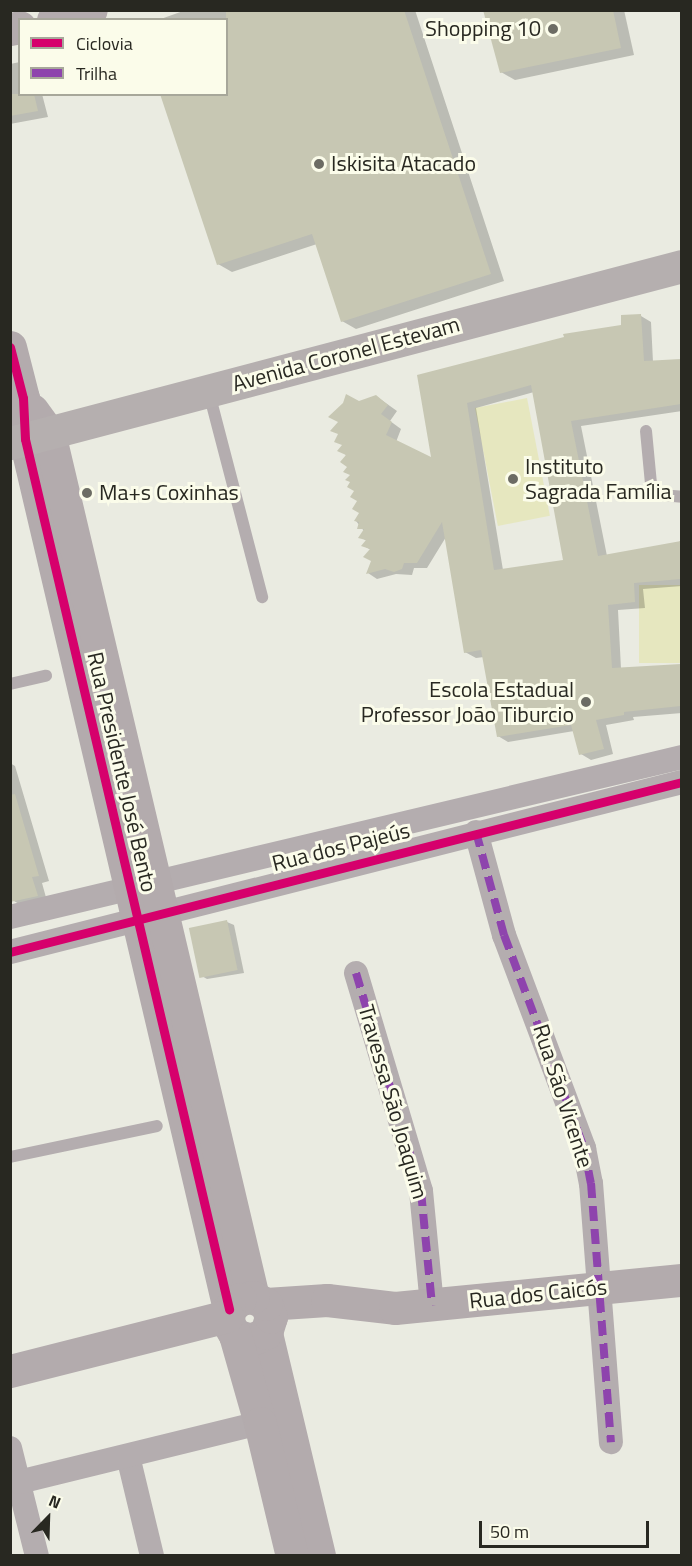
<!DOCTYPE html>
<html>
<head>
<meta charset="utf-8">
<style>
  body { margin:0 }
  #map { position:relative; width:692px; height:1566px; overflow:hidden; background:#eaebe1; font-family:"Titillium Web",sans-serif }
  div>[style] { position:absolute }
  .green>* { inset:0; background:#e6e7bf; transform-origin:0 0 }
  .shadow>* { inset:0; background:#0003 }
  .building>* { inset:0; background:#c7c7b3; transform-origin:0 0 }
  .lane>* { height:12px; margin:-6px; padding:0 6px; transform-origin:6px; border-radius:6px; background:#b4adaf }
  .street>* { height:24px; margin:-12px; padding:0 12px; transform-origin:12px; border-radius:12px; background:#b4adaf }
  .secondary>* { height:33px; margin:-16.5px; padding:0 16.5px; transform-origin:16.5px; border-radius:16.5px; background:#b3abad }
  .primary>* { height:33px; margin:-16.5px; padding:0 16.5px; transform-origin:16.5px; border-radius:16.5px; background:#b5afaf }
  .quiet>* { height:8px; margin-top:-4px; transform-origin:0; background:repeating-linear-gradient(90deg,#8e44ad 0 15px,transparent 0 23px) }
  .cycleway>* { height:9px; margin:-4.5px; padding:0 4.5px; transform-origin:4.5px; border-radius:4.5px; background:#d6006c }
  .dots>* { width:16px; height:16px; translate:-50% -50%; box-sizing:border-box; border:3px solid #fbfcea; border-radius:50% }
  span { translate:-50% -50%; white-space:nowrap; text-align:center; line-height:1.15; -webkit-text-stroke:6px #fbfcea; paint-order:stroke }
  .poi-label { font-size:22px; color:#282821 }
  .right { translate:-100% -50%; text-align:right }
  .left { translate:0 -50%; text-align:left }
  .street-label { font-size:22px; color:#282821 }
  .frame { position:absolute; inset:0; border:12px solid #282821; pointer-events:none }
  .legend { position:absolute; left:18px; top:18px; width:210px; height:78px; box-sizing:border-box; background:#fbfcea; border:2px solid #a7a79a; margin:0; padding:8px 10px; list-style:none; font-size:18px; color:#282821 }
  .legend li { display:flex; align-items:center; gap:12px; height:30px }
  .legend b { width:30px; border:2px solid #a7a79a }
  .north { position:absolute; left:18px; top:1488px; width:60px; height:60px; -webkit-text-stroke:4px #fbfcea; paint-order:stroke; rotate:23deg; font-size:16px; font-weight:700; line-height:24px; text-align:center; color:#282821 }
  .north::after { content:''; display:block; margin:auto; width:21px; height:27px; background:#282821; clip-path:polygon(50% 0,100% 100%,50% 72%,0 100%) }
  .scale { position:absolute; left:479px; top:1521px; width:170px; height:27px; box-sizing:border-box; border:3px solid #282821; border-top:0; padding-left:8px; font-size:18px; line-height:21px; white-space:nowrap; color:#282821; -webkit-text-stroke:4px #fbfcea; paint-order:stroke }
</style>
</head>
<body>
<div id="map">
  <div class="green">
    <div style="left:527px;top:398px;width:120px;height:53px;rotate:79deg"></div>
    <div style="left:681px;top:585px;width:78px;height:42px;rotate:90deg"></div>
  </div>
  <div class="shadow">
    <div style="clip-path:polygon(186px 10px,415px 10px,504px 281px,356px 329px,342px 321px,317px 244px,232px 272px,218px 264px,226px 20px,158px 20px)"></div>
    <div style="clip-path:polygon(485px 10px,624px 10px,634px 55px,515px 80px,501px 72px)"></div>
    <div style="clip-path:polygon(20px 62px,20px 94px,42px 94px,48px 117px,10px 124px,10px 64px)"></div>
    <div style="clip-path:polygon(evenodd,641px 316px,651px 322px,653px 362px,681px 360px,682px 332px,682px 411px,581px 426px,607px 556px,678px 543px,682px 539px,682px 586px,643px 589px,645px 608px,618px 610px,621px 669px,682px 666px,682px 713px,633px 717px,634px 720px,606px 725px,613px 754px,591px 760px,581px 754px,574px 731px,508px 742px,498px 736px,484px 657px,476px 658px,465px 652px,446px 537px,427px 568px,414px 568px,412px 575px,396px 574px,377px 579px,368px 573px,373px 561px,371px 550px,364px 546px,367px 541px,360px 537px,364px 531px,356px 521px,361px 513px,359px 500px,343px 446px,359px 403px,376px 396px,397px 411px,390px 421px,401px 429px,396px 442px,433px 460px,419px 377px,623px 327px,641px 316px,534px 392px,565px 562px,503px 570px,476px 408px,534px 392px)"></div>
    <div style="clip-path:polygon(10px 763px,15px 766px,49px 881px,42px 883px,47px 901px,24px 907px,14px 901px,10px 889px)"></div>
    <div style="clip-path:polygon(227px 922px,234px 925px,244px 973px,207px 979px,200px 975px)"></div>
  </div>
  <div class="building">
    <div style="clip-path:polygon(226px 10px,404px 10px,491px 274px,341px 322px,312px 234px,217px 265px,160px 94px,226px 94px)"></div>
    <div style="clip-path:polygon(483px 10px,613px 10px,621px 48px,500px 73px)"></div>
    <div style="clip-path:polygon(10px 94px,34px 94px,38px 111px,10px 116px)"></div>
    <div style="clip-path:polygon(evenodd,641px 314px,644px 361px,681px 359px,681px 404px,571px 421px,598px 556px,681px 541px,681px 579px,634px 583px,635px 602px,608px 605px,612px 668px,681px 664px,681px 706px,624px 712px,624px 715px,596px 720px,604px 749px,579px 755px,571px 725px,497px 737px,481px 650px,464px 653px,442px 522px,417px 563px,404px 563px,402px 569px,394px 572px,385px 569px,366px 574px,371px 561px,363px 557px,370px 549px,361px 546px,366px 540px,358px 538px,364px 529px,357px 529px,359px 522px,354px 521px,359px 513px,352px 509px,357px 501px,350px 497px,354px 491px,347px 487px,350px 482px,345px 480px,350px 475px,343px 472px,347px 467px,340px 462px,346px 455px,337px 451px,342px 445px,334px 442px,338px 434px,330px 431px,338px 422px,328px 417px,343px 403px,346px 394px,359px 401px,376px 395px,388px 405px,381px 414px,392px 422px,386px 435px,431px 457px,417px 375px,564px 337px,563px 334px,621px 325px,621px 315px,641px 314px,531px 385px,563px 560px,494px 570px,467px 403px,531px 385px)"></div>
    <div style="clip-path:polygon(15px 794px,39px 876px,32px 877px,38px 896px,10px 902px,10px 795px)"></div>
    <div style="left:227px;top:920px;width:51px;height:39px;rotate:78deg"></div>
  </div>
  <div class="lane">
    <div style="left:209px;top:393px;width:211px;rotate:75.4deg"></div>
    <div style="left:646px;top:431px;width:53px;rotate:84.6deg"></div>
    <div style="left:651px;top:484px;width:15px;rotate:48deg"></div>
    <div style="left:661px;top:495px;width:21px;rotate:5deg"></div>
    <div style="left:10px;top:684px;width:37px;rotate:-13deg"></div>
    <div style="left:10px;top:1157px;width:150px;rotate:-11.9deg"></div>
  </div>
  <div class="street">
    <div style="left:476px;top:832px;width:107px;rotate:74.8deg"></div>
    <div style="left:504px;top:935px;width:228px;rotate:69.4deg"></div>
    <div style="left:584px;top:1148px;width:36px;rotate:79deg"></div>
    <div style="left:591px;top:1183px;width:260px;rotate:85.6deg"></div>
    <div style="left:10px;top:917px;width:691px;rotate:-13.39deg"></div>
    <div style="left:10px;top:952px;width:693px;rotate:-14.2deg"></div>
    <div style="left:356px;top:973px;width:227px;rotate:73.4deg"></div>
    <div style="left:421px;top:1191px;width:115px;rotate:84.5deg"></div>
    <div style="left:10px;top:1448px;width:111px;rotate:76deg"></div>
    <div style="left:128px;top:1456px;width:103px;rotate:76.5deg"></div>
    <div style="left:19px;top:1482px;width:248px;rotate:-13.8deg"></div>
  </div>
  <div class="secondary">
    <div style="left:53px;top:20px;width:39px;rotate:-15deg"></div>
    <div style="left:10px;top:29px;width:10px;rotate:-11deg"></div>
    <div style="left:10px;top:347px;width:53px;rotate:75.7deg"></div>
    <div style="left:23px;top:398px;width:41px;rotate:87.2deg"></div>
    <div style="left:25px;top:439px;width:894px;rotate:76.8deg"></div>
    <div style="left:32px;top:410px;width:29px;rotate:54deg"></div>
    <div style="left:49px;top:433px;width:888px;rotate:76.72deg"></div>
    <div style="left:266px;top:1304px;width:61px;rotate:-3.8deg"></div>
    <div style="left:327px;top:1300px;width:68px;rotate:6.7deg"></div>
    <div style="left:395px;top:1308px;width:288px;rotate:-5.6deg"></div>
    <div style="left:266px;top:1333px;width:229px;rotate:76.6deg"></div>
    <div style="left:235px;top:1335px;width:17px;rotate:17deg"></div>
    <div style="left:251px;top:1340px;width:17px;rotate:-25deg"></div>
    <div style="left:266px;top:1333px;width:17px;rotate:-73deg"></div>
    <div style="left:271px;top:1317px;width:14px;rotate:-111deg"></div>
    <div style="left:266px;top:1304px;width:15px;rotate:-152deg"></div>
    <div style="left:253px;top:1297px;width:13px;rotate:171deg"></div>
    <div style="left:240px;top:1299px;width:15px;rotate:138deg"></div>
    <div style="left:229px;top:1309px;width:14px;rotate:94deg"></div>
    <div style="left:228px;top:1323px;width:14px;rotate:60deg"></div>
    <div style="left:235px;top:1335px;width:91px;rotate:74.1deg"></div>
    <div style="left:260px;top:1423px;width:137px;rotate:76.5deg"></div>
    <div style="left:10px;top:1371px;width:224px;rotate:-14.2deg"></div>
  </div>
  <div class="primary">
    <div style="left:10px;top:443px;width:695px;rotate:-14.76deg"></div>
  </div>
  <div class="quiet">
    <div style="left:476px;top:832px;width:107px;rotate:74.8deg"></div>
    <div style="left:504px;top:935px;width:228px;rotate:69.4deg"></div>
    <div style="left:584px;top:1148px;width:36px;rotate:79deg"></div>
    <div style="left:591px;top:1183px;width:260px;rotate:85.6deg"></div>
    <div style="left:356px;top:973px;width:227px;rotate:73.4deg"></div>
    <div style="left:421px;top:1191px;width:115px;rotate:84.5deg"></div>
  </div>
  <div class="cycleway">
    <div style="left:10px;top:347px;width:53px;rotate:75.7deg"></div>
    <div style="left:23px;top:398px;width:41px;rotate:87.2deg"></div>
    <div style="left:25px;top:439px;width:894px;rotate:76.8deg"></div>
    <div style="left:10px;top:952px;width:693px;rotate:-14.2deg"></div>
  </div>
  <div class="dots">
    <div style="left:553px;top:29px;background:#6c6c64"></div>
    <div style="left:319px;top:164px;background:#6c6c64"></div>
    <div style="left:513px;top:479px;background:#6c6c64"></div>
    <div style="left:87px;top:493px;background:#6c6c64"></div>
    <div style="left:586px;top:702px;background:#6c6c64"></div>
  </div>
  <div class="poi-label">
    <span class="right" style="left:541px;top:29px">Shopping 10</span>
    <span class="left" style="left:331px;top:164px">Iskisita Atacado</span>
    <span class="left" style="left:525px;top:479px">Instituto<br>Sagrada Família</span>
    <span class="left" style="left:99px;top:493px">Ma+s Coxinhas</span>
    <span class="right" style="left:574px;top:702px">Escola Estadual<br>Professor João Tiburcio</span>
  </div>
  <div class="street-label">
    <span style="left:346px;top:354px;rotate:-15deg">Avenida Coronel Estevam</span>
    <span style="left:122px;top:772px;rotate:77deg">Rua Presidente José Bento</span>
    <span style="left:341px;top:847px;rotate:-14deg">Rua dos Pajeús</span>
    <span style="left:563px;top:1096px;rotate:72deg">Rua São Vicente</span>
    <span style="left:393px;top:1102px;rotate:74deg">Travessa São Joaquim</span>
    <span style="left:538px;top:1294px;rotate:-6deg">Rua dos Caicós</span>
  </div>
  <div class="frame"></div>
  <ul class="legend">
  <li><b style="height:8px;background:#d6006c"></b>Ciclovia</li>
  <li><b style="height:8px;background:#8e44ad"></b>Trilha</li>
  </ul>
  <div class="north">N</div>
  <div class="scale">50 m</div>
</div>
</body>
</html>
